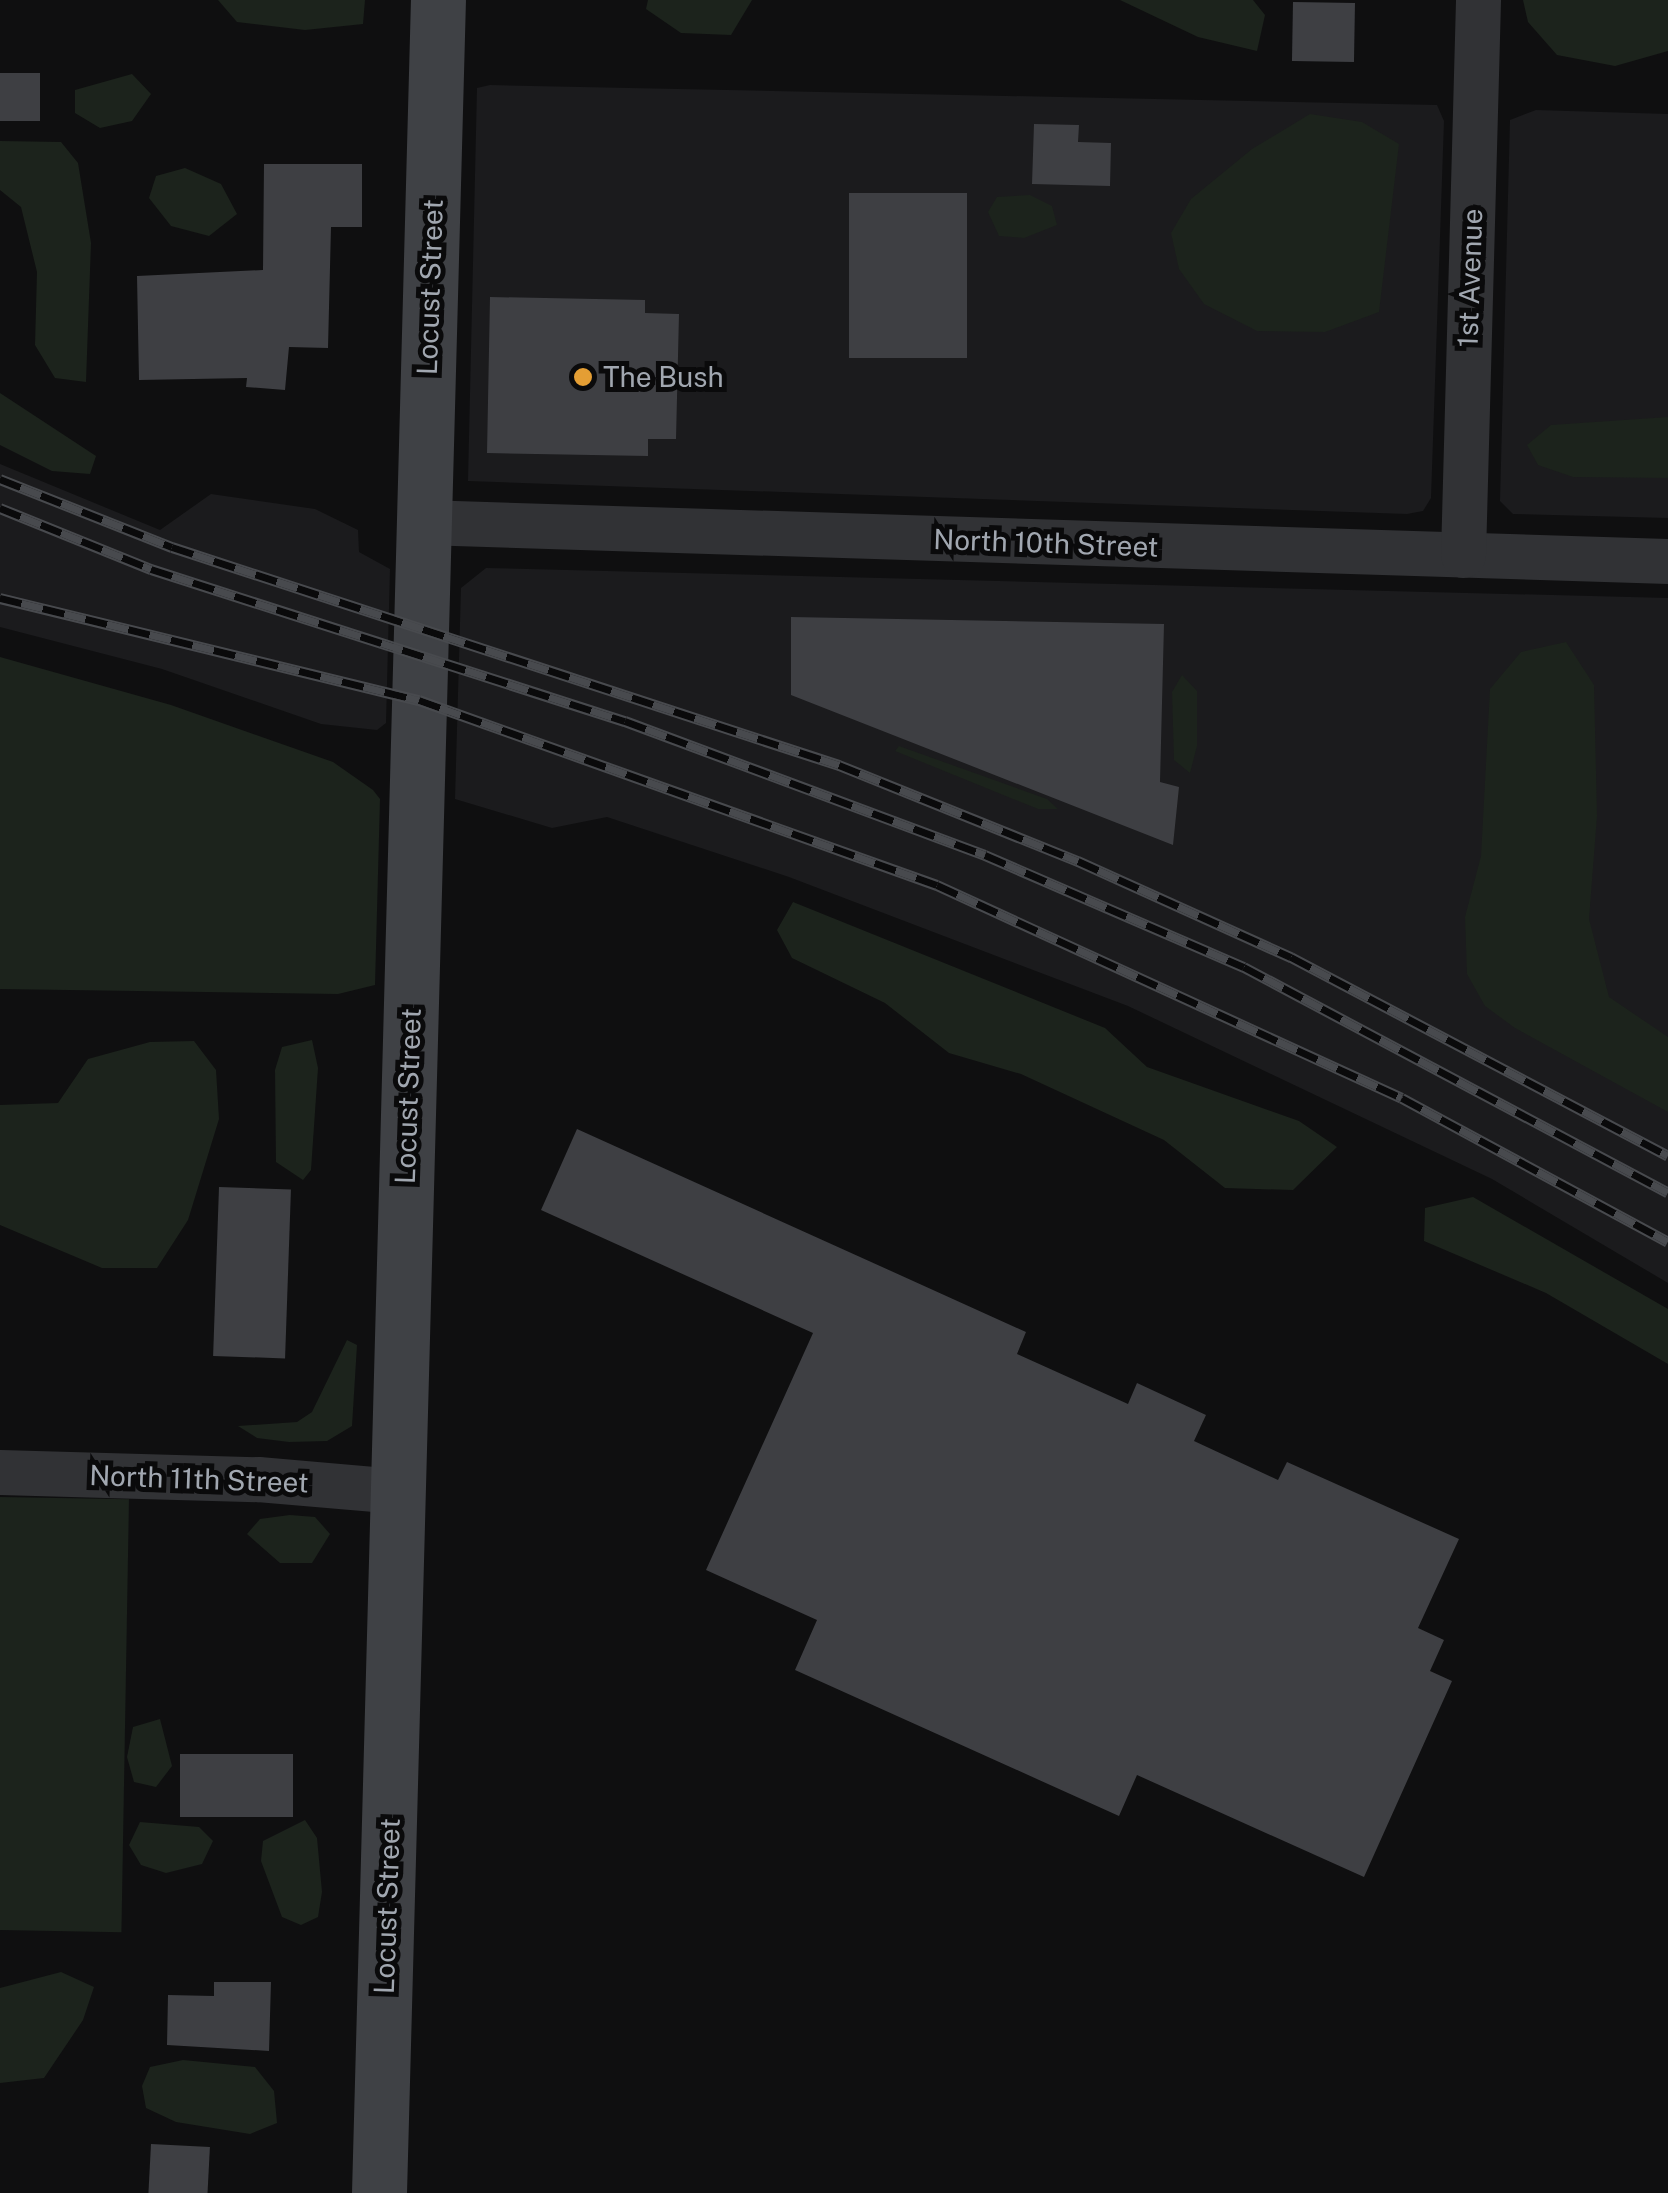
<!DOCTYPE html>
<html>
<head>
<meta charset="utf-8">
<style>
  body { margin:0 }
  #map { position:relative; width:1668px; height:2193px; overflow:hidden; background:#0f0f10; font-family:"Public Sans",sans-serif }
  div>[style] { position:absolute }
  .built>* { inset:0; background:#1b1b1d }
  .green>* { inset:0; background:#1c231c; transform-origin:0 0 }
  .building>* { inset:0; background:#3e3f43; transform-origin:0 0 }
  .street>* { height:45px; margin:-22.5px; padding:0 22.5px; transform-origin:22.5px; border-radius:22.5px; background:#313235 }
  .secondary>* { height:55px; margin:-27.5px; padding:0 27.5px; transform-origin:27.5px; border-radius:27.5px; background:#3f4145 }
  .rail>* { height:11px; margin-top:-5.5px; transform-origin:0; background:repeating-linear-gradient(90deg,#0a0a0b 0 22px,#484a4e 0 44px); box-sizing:border-box; border-block:2px solid #484a4e }
  .dots>* { width:28px; height:28px; translate:-50% -50%; box-sizing:border-box; border:5px solid #0a0a0b; border-radius:50% }
  span { translate:-50% -50%; white-space:nowrap; text-align:center; line-height:1.15; -webkit-text-stroke:10px #0a0a0b; paint-order:stroke }
  .street-label { font-size:28px; color:#a1a7b0 }
  .poi-label { font-size:28px; color:#a1a7b0 }
  .left { translate:0 -50%; text-align:left }
</style>
</head>
<body>
<div id="map">
  <div class="built">
    <div style="clip-path:polygon(490px 85px,1437px 105px,1444px 121px,1431px 498px,1423px 511px,1407px 514px,468px 481px,477px 88px)"></div>
    <div style="clip-path:polygon(1536px 110px,1668px 114px,1668px 518px,1513px 514px,1500px 501px,1510px 120px)"></div>
    <div style="clip-path:polygon(0 464px,160px 530px,211px 494px,315px 509px,358px 530px,359px 552px,390px 569px,386px 723px,377px 730px,321px 724px,162px 669px,0 627px)"></div>
    <div style="clip-path:polygon(486px 568px,1668px 598px,1668px 1283px,1492px 1179px,1128px 1006px,789px 877px,607px 817px,552px 828px,455px 799px,461px 588px)"></div>
  </div>
  <div class="green">
    <div style="clip-path:polygon(218px 0,365px 0,363px 24px,305px 30px,237px 22px)"></div>
    <div style="clip-path:polygon(648px 0,752px 0,731px 35px,681px 33px,646px 9px)"></div>
    <div style="clip-path:polygon(1120px 0,1253px 0,1265px 15px,1257px 51px,1198px 37px)"></div>
    <div style="clip-path:polygon(1523px 0,1668px 0,1668px 51px,1615px 66px,1557px 55px,1528px 22px)"></div>
    <div style="clip-path:polygon(132px 74px,151px 94px,132px 121px,100px 128px,75px 113px,75px 90px)"></div>
    <div style="clip-path:polygon(1310px 114px,1362px 122px,1399px 144px,1379px 312px,1325px 332px,1257px 331px,1204px 304px,1179px 269px,1171px 233px,1191px 199px,1252px 149px)"></div>
    <div style="clip-path:polygon(0 141px,61px 142px,78px 163px,91px 243px,86px 382px,55px 378px,35px 345px,37px 272px,21px 207px,0 190px)"></div>
    <div style="clip-path:polygon(185px 168px,221px 184px,237px 214px,209px 236px,171px 226px,149px 198px,156px 176px)"></div>
    <div style="clip-path:polygon(1030px 195px,1052px 206px,1057px 225px,1024px 238px,999px 236px,988px 212px,997px 197px)"></div>
    <div style="clip-path:polygon(0 393px,96px 456px,90px 474px,52px 471px,0 445px)"></div>
    <div style="clip-path:polygon(1668px 417px,1668px 478px,1573px 477px,1538px 465px,1527px 445px,1551px 425px)"></div>
    <div style="clip-path:polygon(1566px 642px,1594px 685px,1597px 816px,1589px 919px,1609px 997px,1668px 1037px,1668px 1112px,1515px 1028px,1485px 1006px,1467px 974px,1465px 917px,1481px 856px,1490px 689px,1521px 652px)"></div>
    <div style="clip-path:polygon(0 657px,171px 705px,333px 762px,373px 790px,380px 799px,375px 985px,338px 994px,0 989px)"></div>
    <div style="clip-path:polygon(1182px 675px,1197px 691px,1197px 746px,1190px 773px,1174px 760px,1172px 692px)"></div>
    <div style="clip-path:polygon(899px 746px,1047px 799px,1058px 809px,1038px 809px,895px 751px)"></div>
    <div style="clip-path:polygon(793px 902px,1105px 1028px,1147px 1067px,1299px 1121px,1337px 1147px,1293px 1190px,1225px 1188px,1164px 1140px,1021px 1074px,949px 1053px,885px 1003px,792px 958px,777px 930px)"></div>
    <div style="clip-path:polygon(312px 1040px,318px 1068px,311px 1170px,303px 1180px,276px 1162px,275px 1070px,282px 1047px)"></div>
    <div style="clip-path:polygon(194px 1041px,216px 1070px,219px 1119px,188px 1220px,157px 1268px,102px 1268px,0 1225px,0 1105px,58px 1103px,88px 1059px,150px 1042px)"></div>
    <div style="clip-path:polygon(1473px 1197px,1668px 1309px,1668px 1364px,1546px 1293px,1424px 1241px,1425px 1208px)"></div>
    <div style="clip-path:polygon(347px 1340px,357px 1345px,352px 1426px,327px 1441px,289px 1442px,257px 1438px,238px 1426px,297px 1422px,312px 1412px)"></div>
    <div style="left:0;top:1497px;width:129px;height:433px;rotate:1deg"></div>
    <div style="clip-path:polygon(290px 1515px,315px 1517px,330px 1534px,312px 1563px,280px 1563px,247px 1534px,260px 1519px)"></div>
    <div style="clip-path:polygon(160px 1719px,172px 1766px,156px 1787px,134px 1782px,127px 1757px,133px 1727px)"></div>
    <div style="clip-path:polygon(305px 1820px,317px 1838px,322px 1892px,318px 1917px,301px 1925px,282px 1917px,261px 1861px,263px 1841px)"></div>
    <div style="clip-path:polygon(140px 1822px,199px 1827px,213px 1841px,202px 1864px,166px 1873px,141px 1865px,129px 1845px)"></div>
    <div style="clip-path:polygon(61px 1972px,94px 1987px,83px 2020px,44px 2078px,0 2083px,0 1988px)"></div>
    <div style="clip-path:polygon(183px 2060px,255px 2067px,274px 2091px,277px 2123px,250px 2134px,176px 2122px,146px 2108px,142px 2086px,150px 2067px)"></div>
  </div>
  <div class="building">
    <div style="left:1293px;top:2px;width:62px;height:59px;rotate:1deg"></div>
    <div style="left:0;top:73px;width:40px;height:48px"></div>
    <div style="clip-path:polygon(1034px 124px,1079px 125px,1078px 142px,1111px 143px,1110px 186px,1032px 184px)"></div>
    <div style="clip-path:polygon(264px 164px,362px 164px,362px 227px,331px 227px,328px 348px,289px 347px,285px 390px,246px 387px,247px 378px,139px 380px,137px 276px,263px 270px)"></div>
    <div style="left:849px;top:193px;width:118px;height:165px"></div>
    <div style="clip-path:polygon(490px 297px,645px 300px,645px 313px,679px 314px,676px 439px,648px 439px,648px 456px,487px 453px)"></div>
    <div style="clip-path:polygon(791px 617px,1164px 624px,1160px 782px,1179px 787px,1173px 845px,791px 695px)"></div>
    <div style="clip-path:polygon(577px 1129px,1026px 1332px,1017px 1354px,1128px 1404px,1137px 1383px,1206px 1415px,1194px 1441px,1278px 1480px,1287px 1462px,1459px 1539px,1418px 1628px,1444px 1640px,1430px 1671px,1452px 1681px,1364px 1877px,1137px 1775px,1119px 1816px,795px 1670px,817px 1620px,706px 1570px,813px 1333px,541px 1210px)"></div>
    <div style="left:219px;top:1187px;width:72px;height:169px;rotate:2deg"></div>
    <div style="left:180px;top:1754px;width:113px;height:63px"></div>
    <div style="clip-path:polygon(214px 1982px,271px 1982px,269px 2051px,167px 2045px,168px 1995px,214px 1996px)"></div>
    <div style="left:151px;top:2144px;width:59px;height:49px;rotate:3deg"></div>
  </div>
  <div class="street">
    <div style="left:423px;top:522px;width:1246px;rotate:1.79deg"></div>
    <div style="left:1463px;top:555px;width:555px;rotate:-88.45deg"></div>
    <div style="left:0;top:1472px;width:258px;rotate:1.6deg"></div>
    <div style="left:258px;top:1479px;width:141px;rotate:4.9deg"></div>
  </div>
  <div class="secondary">
    <div style="left:379px;top:2193px;width:2194px;rotate:-88.46deg"></div>
  </div>
  <div class="rail">
    <div style="left:0;top:479px;width:185px;rotate:21.6deg"></div>
    <div style="left:172px;top:547px;width:702px;rotate:18.1deg"></div>
    <div style="left:839px;top:765px;width:258px;rotate:21.9deg"></div>
    <div style="left:1078px;top:861px;width:234px;rotate:24.3deg"></div>
    <div style="left:1291px;top:957px;width:426px;rotate:27.8deg"></div>
    <div style="left:0;top:508px;width:163px;rotate:22deg"></div>
    <div style="left:151px;top:569px;width:498px;rotate:17.8deg"></div>
    <div style="left:625px;top:721px;width:384px;rotate:20.4deg"></div>
    <div style="left:985px;top:855px;width:282px;rotate:23.4deg"></div>
    <div style="left:1244px;top:967px;width:480px;rotate:28deg"></div>
    <div style="left:0;top:598px;width:431px;rotate:13.7deg"></div>
    <div style="left:419px;top:700px;width:550px;rotate:19.65deg"></div>
    <div style="left:937px;top:885px;width:511px;rotate:24.61deg"></div>
    <div style="left:1402px;top:1098px;width:302px;rotate:28.4deg"></div>
  </div>
  <div class="dots">
    <div style="left:583px;top:377px;background:#e49e34"></div>
  </div>
  <div class="street-label">
    <span style="left:1470px;top:278px;rotate:-88deg">1st Avenue</span>
    <span style="left:430px;top:287px;rotate:-88deg">Locust Street</span>
    <span style="left:1046px;top:543px;rotate:2deg">North 10th Street</span>
    <span style="left:408px;top:1096px;rotate:-88deg">Locust Street</span>
    <span style="left:199px;top:1479px;rotate:2deg">North 11th Street</span>
    <span style="left:387px;top:1906px;rotate:-88deg">Locust Street</span>
  </div>
  <div class="poi-label">
    <span class="left" style="left:603px;top:377px">The Bush</span>
  </div>
</div>
</body>
</html>
